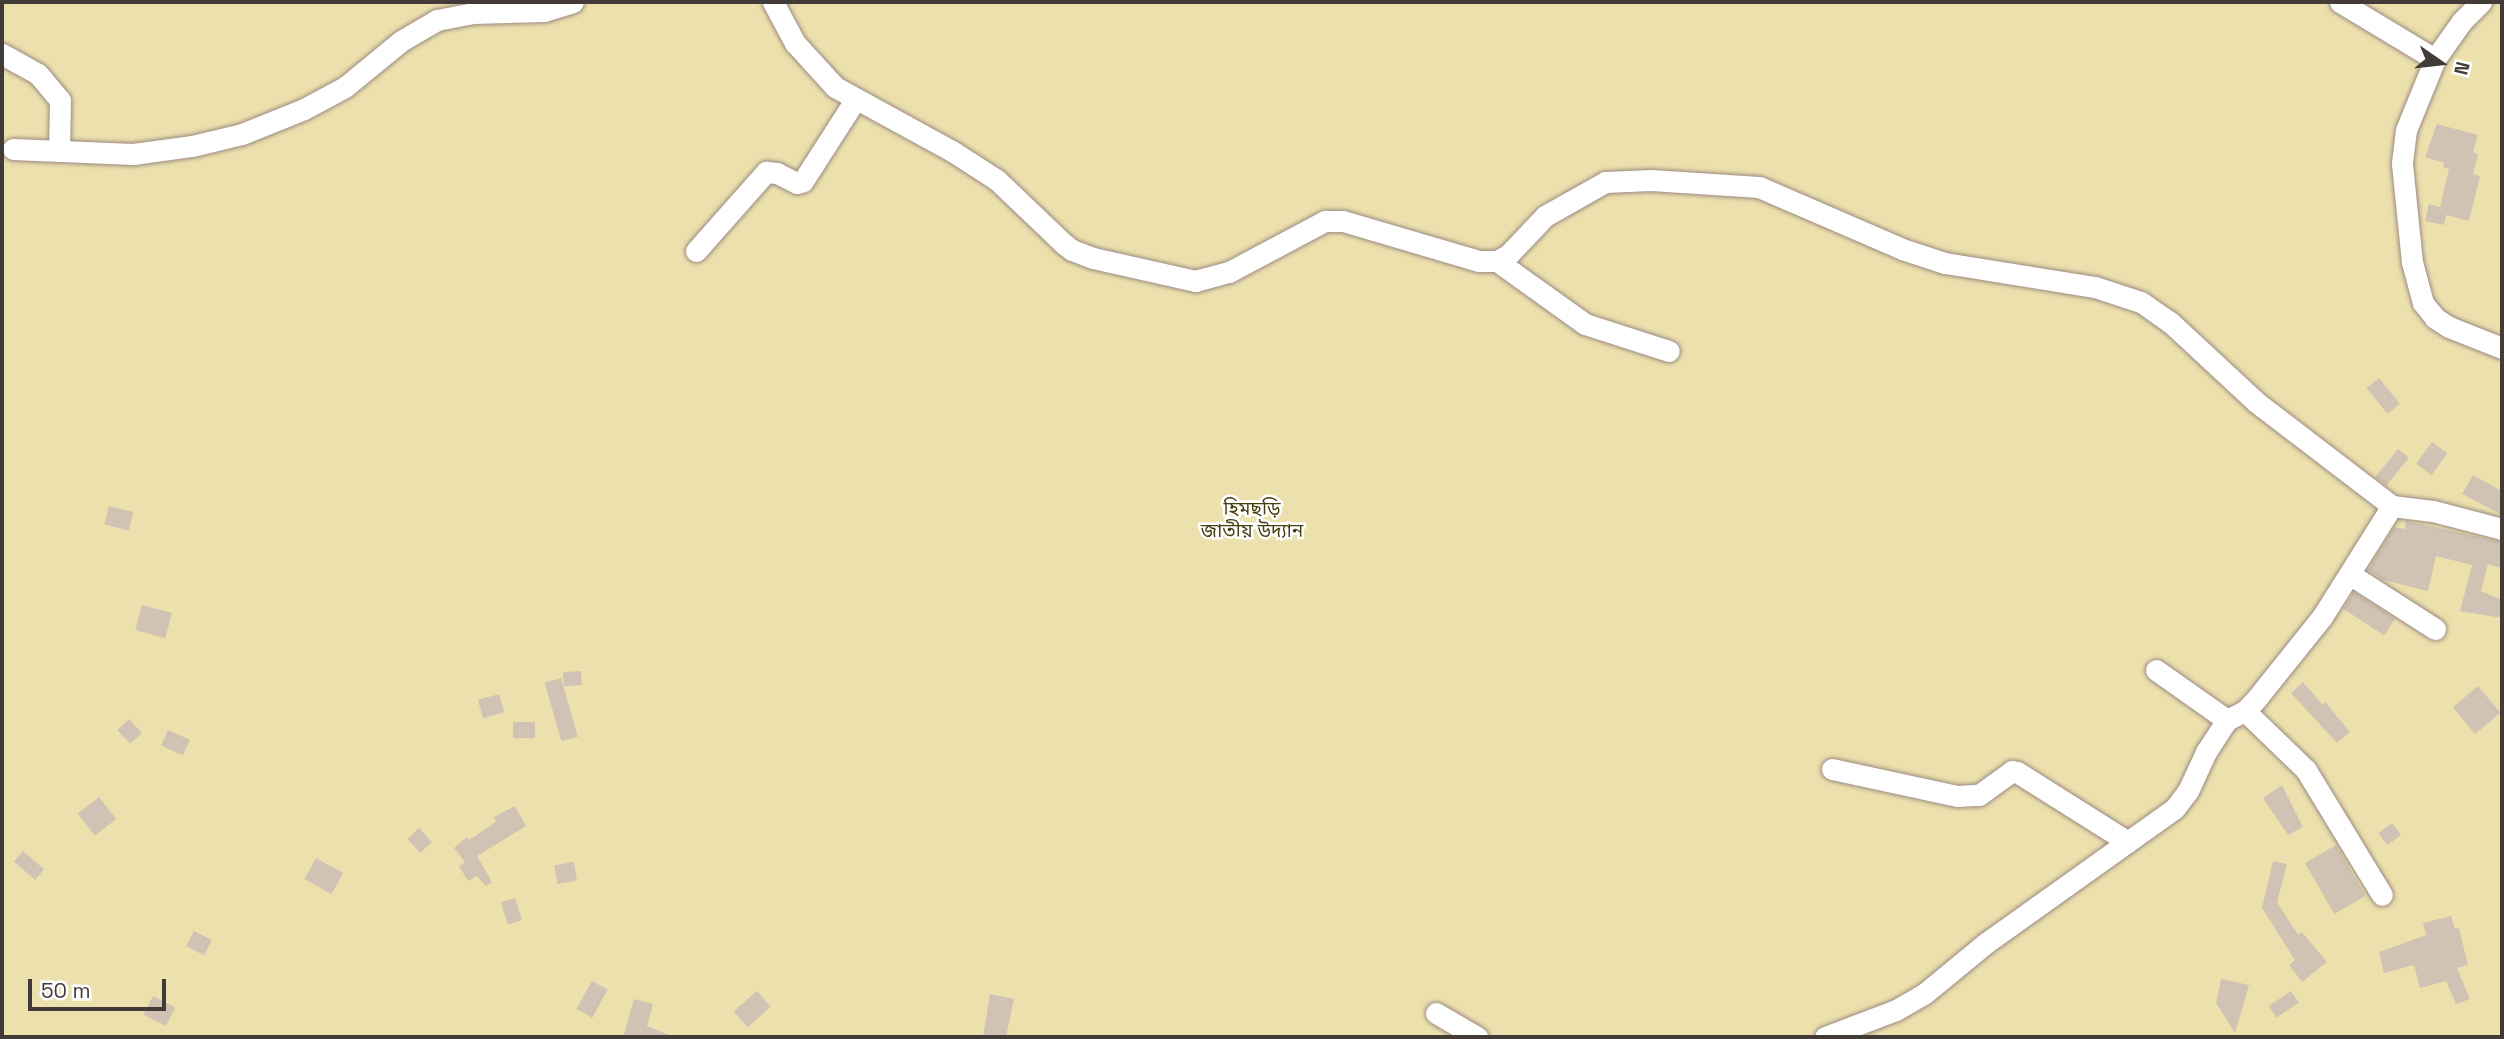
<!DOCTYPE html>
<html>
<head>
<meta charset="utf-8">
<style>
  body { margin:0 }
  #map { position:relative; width:2504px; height:1039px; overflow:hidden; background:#fcf8f7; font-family:"Space Grotesk","Noto Sans Bengali",sans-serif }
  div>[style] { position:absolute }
  .green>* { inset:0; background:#ece1ad; transform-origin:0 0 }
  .building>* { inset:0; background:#d0c3b4; transform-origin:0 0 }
  .roads { filter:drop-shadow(0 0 2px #9c8a83) drop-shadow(0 0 2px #9c8a83) }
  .minor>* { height:21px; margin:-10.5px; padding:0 10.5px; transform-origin:10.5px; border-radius:10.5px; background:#fff }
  span { translate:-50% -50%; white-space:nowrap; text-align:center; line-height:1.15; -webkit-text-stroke:5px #fff; paint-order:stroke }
  .park-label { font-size:19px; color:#463e10 }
  .frame { position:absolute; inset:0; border:4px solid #423b38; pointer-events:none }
  .north { position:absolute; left:2406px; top:28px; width:70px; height:70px; -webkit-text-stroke:5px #fff; paint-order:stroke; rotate:104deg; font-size:19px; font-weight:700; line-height:28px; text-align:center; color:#423b38 }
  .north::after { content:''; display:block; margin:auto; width:24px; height:32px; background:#423b38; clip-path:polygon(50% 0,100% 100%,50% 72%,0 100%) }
  .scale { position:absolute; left:28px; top:979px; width:138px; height:32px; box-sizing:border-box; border:4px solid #423b38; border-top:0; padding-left:9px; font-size:21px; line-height:24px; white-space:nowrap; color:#423b38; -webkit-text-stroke:5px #fff; paint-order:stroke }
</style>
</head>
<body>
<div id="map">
  <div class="green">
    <div style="left:2px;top:2px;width:2500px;height:1035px"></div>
  </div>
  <div class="building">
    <div style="clip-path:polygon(2437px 124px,2478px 135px,2473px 152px,2478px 154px,2473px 174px,2480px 176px,2469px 221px,2446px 215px,2444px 225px,2425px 221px,2429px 204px,2440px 207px,2449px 169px,2443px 167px,2444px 163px,2425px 157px)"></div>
    <div style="left:2379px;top:378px;width:33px;height:16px;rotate:51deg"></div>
    <div style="left:2432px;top:442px;width:19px;height:27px;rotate:36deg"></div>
    <div style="left:2398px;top:449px;width:14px;height:36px;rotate:39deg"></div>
    <div style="clip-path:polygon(2473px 475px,2502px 491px,2502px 515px,2462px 494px)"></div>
    <div style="left:109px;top:506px;width:25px;height:19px;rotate:14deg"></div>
    <div style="clip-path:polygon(2406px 521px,2502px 542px,2502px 568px,2488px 564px,2481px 591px,2502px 600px,2502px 618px,2460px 611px,2472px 565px,2436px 556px,2428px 591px,2383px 580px,2368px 570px,2394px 527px,2405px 529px)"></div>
    <div style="left:2354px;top:592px;width:49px;height:20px;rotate:33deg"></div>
    <div style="left:142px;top:605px;width:31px;height:26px;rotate:15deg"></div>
    <div style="left:581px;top:671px;width:14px;height:18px;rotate:86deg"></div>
    <div style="left:561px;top:678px;width:61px;height:17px;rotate:74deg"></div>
    <div style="clip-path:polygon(2303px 682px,2322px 704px,2325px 702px,2350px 732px,2337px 743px,2291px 693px)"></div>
    <div style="left:2478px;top:686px;width:35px;height:33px;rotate:50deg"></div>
    <div style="left:499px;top:694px;width:19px;height:22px;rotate:74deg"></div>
    <div style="left:129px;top:719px;width:19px;height:16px;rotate:47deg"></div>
    <div style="left:513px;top:722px;width:22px;height:16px"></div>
    <div style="left:168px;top:730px;width:24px;height:17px;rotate:24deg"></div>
    <div style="clip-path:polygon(2282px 785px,2303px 827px,2288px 835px,2263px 798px)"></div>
    <div style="left:99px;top:797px;width:28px;height:27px;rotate:52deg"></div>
    <div style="clip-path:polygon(515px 806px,526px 826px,477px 856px,492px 882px,486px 886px,477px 876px,468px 881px,459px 866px,465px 862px,454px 848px,467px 837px,469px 840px,496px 822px,494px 817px)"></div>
    <div style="left:2392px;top:823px;width:15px;height:17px;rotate:53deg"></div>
    <div style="left:419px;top:828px;width:19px;height:16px;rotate:47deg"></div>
    <div style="left:2336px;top:845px;width:59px;height:36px;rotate:60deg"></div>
    <div style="left:23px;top:851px;width:28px;height:14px;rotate:41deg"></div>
    <div style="left:316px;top:858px;width:31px;height:24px;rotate:29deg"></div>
    <div style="clip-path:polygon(2273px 861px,2287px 864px,2277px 902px,2298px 935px,2302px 932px,2327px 962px,2302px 982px,2289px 965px,2295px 960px,2262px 908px)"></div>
    <div style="left:574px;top:862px;width:19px;height:20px;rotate:81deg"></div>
    <div style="left:515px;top:898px;width:23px;height:15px;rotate:72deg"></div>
    <div style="clip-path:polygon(2451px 916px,2455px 929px,2459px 928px,2468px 965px,2457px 968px,2470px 999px,2456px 1004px,2446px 981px,2420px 988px,2414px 965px,2384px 973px,2379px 952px,2426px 935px,2423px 923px)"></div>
    <div style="left:194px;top:931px;width:20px;height:17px;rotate:27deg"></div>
    <div style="clip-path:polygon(2221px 979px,2249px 985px,2235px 1033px,2216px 1003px)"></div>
    <div style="left:592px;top:981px;width:18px;height:32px;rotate:29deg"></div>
    <div style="left:757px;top:991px;width:21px;height:31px;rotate:49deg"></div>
    <div style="left:2291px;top:991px;width:14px;height:27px;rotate:56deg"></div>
    <div style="clip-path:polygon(990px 994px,1014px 999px,1006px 1037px,983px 1037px)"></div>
    <div style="left:153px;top:996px;width:25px;height:21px;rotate:27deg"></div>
    <div style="clip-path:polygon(634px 999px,653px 1004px,647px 1026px,674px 1037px,623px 1037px)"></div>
  </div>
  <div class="roads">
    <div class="minor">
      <div style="left:773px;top:2px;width:47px;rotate:61.8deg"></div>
      <div style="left:795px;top:43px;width:59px;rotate:47.7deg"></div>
      <div style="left:835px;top:87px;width:133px;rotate:28.7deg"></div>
      <div style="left:952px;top:151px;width:54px;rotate:32.8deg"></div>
      <div style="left:997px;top:180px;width:93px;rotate:43.7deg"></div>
      <div style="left:1064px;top:244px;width:10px;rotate:37deg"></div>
      <div style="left:1072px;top:250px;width:22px;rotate:21deg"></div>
      <div style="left:1093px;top:258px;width:105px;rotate:12.7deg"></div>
      <div style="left:1195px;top:281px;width:35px;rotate:-15deg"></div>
      <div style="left:1229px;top:272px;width:109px;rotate:-28deg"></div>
      <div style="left:1325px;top:221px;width:18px"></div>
      <div style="left:1343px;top:221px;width:142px;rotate:16.4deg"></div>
      <div style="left:1479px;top:261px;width:18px"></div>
      <div style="left:1497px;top:261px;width:14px;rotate:-30deg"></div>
      <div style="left:1509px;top:254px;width:52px;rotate:-46.5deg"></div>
      <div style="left:1545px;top:216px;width:69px;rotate:-29.5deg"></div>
      <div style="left:1605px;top:182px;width:46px;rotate:-2.5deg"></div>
      <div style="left:1651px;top:180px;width:108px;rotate:3.7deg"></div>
      <div style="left:1759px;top:187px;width:156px;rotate:23.4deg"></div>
      <div style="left:1902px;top:249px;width:45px;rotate:18deg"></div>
      <div style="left:1945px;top:263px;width:152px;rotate:9.1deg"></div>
      <div style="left:2095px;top:287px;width:48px;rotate:18.1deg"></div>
      <div style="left:2141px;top:302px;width:35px;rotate:35deg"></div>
      <div style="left:2170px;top:322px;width:117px;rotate:42.9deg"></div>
      <div style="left:2256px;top:402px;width:171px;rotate:37.4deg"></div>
      <div style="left:2340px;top:2px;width:111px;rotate:31deg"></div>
      <div style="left:2481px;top:2px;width:27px;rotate:135deg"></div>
      <div style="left:2462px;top:21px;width:47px;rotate:125.4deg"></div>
      <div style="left:2435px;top:59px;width:77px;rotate:112.2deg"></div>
      <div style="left:2406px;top:130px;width:34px;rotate:97deg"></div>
      <div style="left:2402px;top:164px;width:99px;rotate:84.2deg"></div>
      <div style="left:2412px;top:262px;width:42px;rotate:75deg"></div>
      <div style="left:2423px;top:303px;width:19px;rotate:51deg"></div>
      <div style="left:2435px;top:318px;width:17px;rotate:33deg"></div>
      <div style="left:2449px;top:327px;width:57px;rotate:21.6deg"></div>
      <div style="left:2px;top:54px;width:41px;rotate:29.1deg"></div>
      <div style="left:38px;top:74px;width:34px;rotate:50deg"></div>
      <div style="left:60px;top:100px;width:51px;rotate:91.1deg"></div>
      <div style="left:13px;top:149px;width:120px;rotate:2.4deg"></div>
      <div style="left:133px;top:154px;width:60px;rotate:-7.7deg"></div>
      <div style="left:192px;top:146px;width:51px;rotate:-13.5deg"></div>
      <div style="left:242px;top:134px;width:67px;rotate:-22deg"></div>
      <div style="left:304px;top:109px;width:47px;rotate:-28.2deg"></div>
      <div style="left:345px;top:87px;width:72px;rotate:-39.4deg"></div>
      <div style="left:401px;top:41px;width:42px;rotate:-30.3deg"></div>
      <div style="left:437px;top:20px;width:37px;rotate:-11deg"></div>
      <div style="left:473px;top:13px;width:71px;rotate:-1.6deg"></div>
      <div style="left:544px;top:11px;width:30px;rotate:-17deg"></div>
      <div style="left:696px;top:251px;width:106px;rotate:-48.5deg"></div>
      <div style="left:766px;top:172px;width:11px;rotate:5deg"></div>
      <div style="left:777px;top:173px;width:22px;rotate:27deg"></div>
      <div style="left:797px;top:183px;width:6px;rotate:-18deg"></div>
      <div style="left:803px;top:181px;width:96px;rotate:-57.3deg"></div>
      <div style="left:1497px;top:261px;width:108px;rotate:35.6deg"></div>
      <div style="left:1585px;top:324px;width:88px;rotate:17.8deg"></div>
      <div style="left:2351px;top:575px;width:100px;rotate:32.7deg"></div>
      <div style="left:2156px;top:670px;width:87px;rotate:35.2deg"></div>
      <div style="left:2245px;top:711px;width:85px;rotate:44deg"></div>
      <div style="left:2306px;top:770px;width:146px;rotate:58.7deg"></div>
      <div style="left:1832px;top:769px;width:128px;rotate:12.2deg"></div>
      <div style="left:1957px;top:796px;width:22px;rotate:-3deg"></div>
      <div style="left:1979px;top:795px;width:41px;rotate:-36deg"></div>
      <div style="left:2012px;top:771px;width:5px;rotate:11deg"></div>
      <div style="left:2017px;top:772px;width:131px;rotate:32.2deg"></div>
      <div style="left:1436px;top:1013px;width:48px;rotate:30.3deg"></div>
      <div style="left:1825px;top:1037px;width:76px;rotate:-20.8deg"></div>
      <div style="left:1896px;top:1010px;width:32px;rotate:-30deg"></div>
      <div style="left:1924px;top:994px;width:80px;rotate:-39.4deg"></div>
      <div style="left:1986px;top:943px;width:232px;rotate:-35.5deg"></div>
      <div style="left:2175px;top:808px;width:21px;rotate:-53deg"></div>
      <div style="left:2188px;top:791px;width:43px;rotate:-65.2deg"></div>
      <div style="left:2206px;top:752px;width:38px;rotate:-57deg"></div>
      <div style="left:2227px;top:720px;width:20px;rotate:-27deg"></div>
      <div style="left:2245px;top:711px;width:18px;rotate:-47deg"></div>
      <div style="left:2257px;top:698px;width:104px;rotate:-51.3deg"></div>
      <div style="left:2322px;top:617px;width:131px;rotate:-57.8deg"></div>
      <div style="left:2392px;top:506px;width:41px;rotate:7deg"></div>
      <div style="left:2433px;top:511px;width:71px;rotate:14.6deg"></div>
    </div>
  </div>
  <div class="park-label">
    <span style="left:1252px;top:520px">হিমছড়ি<br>জাতীয় উদ্যান</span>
  </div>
  <div class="frame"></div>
  <div class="north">N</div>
  <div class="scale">50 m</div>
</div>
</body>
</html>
